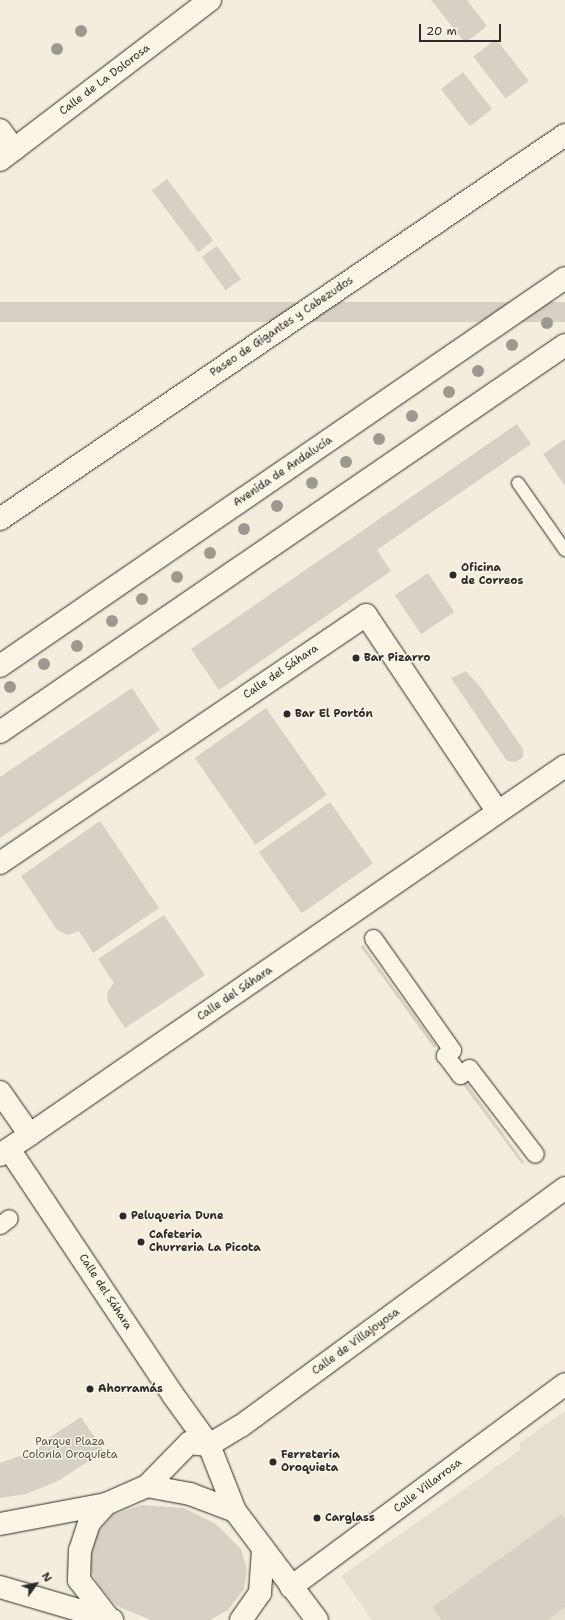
<!DOCTYPE html>
<html>
<head>
<meta charset="utf-8">
<style>
  body { margin:0 }
  #map { position:relative; width:565px; height:1620px; overflow:hidden; background:#f4edde; font-family:"Shantell Sans",sans-serif }
  div>[style] { position:absolute }
  .built>* { inset:0; background:#e5dfd0 }
  .green>* { inset:0; background:#d6d1c4; transform-origin:0 0 }
  .roads { filter:drop-shadow(0 0 1px #2b2b2b) drop-shadow(0 0 1px #2b2b2b) }
  .service>* { height:12px; margin:-6px; padding:0 6px; transform-origin:6px; border-radius:6px; background:#fcf5e5 }
  .pedestrian>* { height:17px; margin:-8.5px; padding:0 8.5px; transform-origin:8.5px; border-radius:8.5px; background:#fcf5e5 }
  .minor>* { height:22px; margin:-11px; padding:0 11px; transform-origin:11px; border-radius:11px; background:#fcf5e5 }
  .secondary>* { height:22px; margin:-11px; padding:0 11px; transform-origin:11px; border-radius:11px; background:#fcf5e5 }
  .primary>* { height:22px; margin:-11px; padding:0 11px; transform-origin:11px; border-radius:11px; background:#fcf5e5 }
  .trees>* { width:12px; height:12px; margin:-6px; border-radius:50%; background:#9d9990 }
  .dots>* { width:11px; height:11px; translate:-50% -50%; box-sizing:border-box; border:2px solid #fcf5e5; border-radius:50% }
  span { translate:-50% -50%; white-space:nowrap; text-align:center; line-height:1.15; -webkit-text-stroke:3px #fcf5e5; paint-order:stroke }
  .street-label { font-size:11px; color:#2b2b2b }
  .poi-label { font-size:11px; color:#2b2b2b; font-weight:700 }
  .left { translate:0 -50%; text-align:left }
  .park-label { font-size:11px; color:#565451 }
  .north { position:absolute; left:16px; top:1564px; width:40px; height:40px; -webkit-text-stroke:3px #fcf5e5; paint-order:stroke; rotate:57deg; font-size:11px; font-weight:700; line-height:16px; text-align:center; color:#2b2b2b }
  .north::after { content:''; display:block; margin:auto; width:14px; height:18px; background:#2b2b2b; clip-path:polygon(50% 0,100% 100%,50% 72%,0 100%) }
  .scale { position:absolute; left:419px; top:24px; width:82px; height:18px; box-sizing:border-box; border:2px solid #2b2b2b; border-top:0; padding-left:5px; font-size:12px; line-height:14px; white-space:nowrap; color:#2b2b2b; -webkit-text-stroke:3px #fcf5e5; paint-order:stroke }
</style>
</head>
<body>
<div id="map">
  <div class="built">
    <div style="clip-path:polygon(565px 1411px,565px 1620px,372px 1620px,341px 1576px,520px 1450px,520px 1443px)"></div>
  </div>
  <div class="green">
    <div style="clip-path:polygon(431px 0,467px 0,487px 26px,465px 43px)"></div>
    <div style="left:496px;top:39px;width:53px;height:29px;rotate:52deg"></div>
    <div style="left:463px;top:72px;width:47px;height:28px;rotate:52deg"></div>
    <div style="left:167px;top:179px;width:77px;height:19px;rotate:53deg"></div>
    <div style="left:217px;top:246px;width:41px;height:19px;rotate:54deg"></div>
    <div style="left:565px;top:302px;width:20px;height:684px;rotate:90deg"></div>
    <div style="clip-path:polygon(517px 424px,531px 444px,377px 550px,391px 571px,219px 690px,191px 649px)"></div>
    <div style="clip-path:polygon(565px 439px,565px 486px,543px 454px)"></div>
    <div style="left:428px;top:573px;width:47px;height:40px;rotate:56deg"></div>
    <div style="clip-path:polygon(466px 671px,481px 688px,523px 749px,523px 757px,516px 762px,507px 761px,451px 678px)"></div>
    <div style="clip-path:polygon(132px 688px,160px 730px,0 838px,0 777px)"></div>
    <div style="left:266px;top:708px;width:106px;height:87px;rotate:55deg"></div>
    <div style="left:330px;top:802px;width:75px;height:87px;rotate:55deg"></div>
    <div style="clip-path:polygon(100px 821px,159px 908px,93px 953px,79px 931px,68px 935px,57px 930px,21px 876px)"></div>
    <div style="clip-path:polygon(164px 915px,205px 975px,125px 1028px,108px 1002px,107px 993px,114px 983px,98px 959px)"></div>
    <div style="left:363px;top:945px;width:125px;height:3px;rotate:54deg"></div>
    <div style="clip-path:polygon(464px 1080px,524px 1162px,522px 1164px,461px 1082px)"></div>
    <div style="clip-path:polygon(81px 1417px,104px 1451px,58px 1481px,26px 1494px,0 1498px,0 1463px,37px 1450px,47px 1439px)"></div>
    <div style="clip-path:polygon(141px 1505px,184px 1508px,216px 1524px,241px 1549px,247px 1570px,244px 1589px,228px 1610px,210px 1620px,151px 1620px,117px 1606px,100px 1587px,90px 1570px,91px 1541px,112px 1515px)"></div>
    <div style="clip-path:polygon(562px 1514px,565px 1519px,565px 1607px,548px 1620px,442px 1620px,433px 1607px)"></div>
  </div>
  <div class="roads">
    <div class="service">
      <div style="left:518px;top:483px;width:82px;rotate:55deg"></div>
    </div>
    <div class="pedestrian">
      <div style="left:373px;top:938px;width:137px;rotate:54.8deg"></div>
      <div style="left:452px;top:1050px;width:9px;rotate:144deg"></div>
      <div style="left:445px;top:1055px;width:25px;rotate:53deg"></div>
      <div style="left:460px;top:1075px;width:11px;rotate:-38deg"></div>
      <div style="left:469px;top:1068px;width:108px;rotate:52.5deg"></div>
      <div style="left:0;top:1225px;width:11px;rotate:-38deg"></div>
    </div>
    <div class="minor">
      <div style="left:0;top:130px;width:24px;rotate:54deg"></div>
      <div style="left:0;top:160px;width:264px;rotate:-37.3deg"></div>
      <div style="left:0;top:519px;width:683px;rotate:-34.2deg"></div>
      <div style="left:0;top:863px;width:442px;rotate:-34.1deg"></div>
      <div style="left:366px;top:615px;width:237px;rotate:56.2deg"></div>
      <div style="left:0;top:1092px;width:52px;rotate:55.1deg"></div>
      <div style="left:9px;top:1149px;width:296px;rotate:56.3deg"></div>
      <div style="left:173px;top:1395px;width:62px;rotate:54.2deg"></div>
      <div style="left:209px;top:1445px;width:71px;rotate:68.5deg"></div>
      <div style="left:0;top:1155px;width:686px;rotate:-34.55deg"></div>
      <div style="left:189px;top:1443px;width:20px;rotate:6deg"></div>
      <div style="left:209px;top:1445px;width:37px;rotate:-31deg"></div>
      <div style="left:241px;top:1426px;width:402px;rotate:-36.3deg"></div>
      <div style="left:147px;top:1486px;width:60px;rotate:-45.7deg"></div>
      <div style="left:291px;top:1587px;width:341px;rotate:-36.5deg"></div>
    </div>
    <div class="secondary">
      <div style="left:106px;top:1504px;width:25px;rotate:132deg"></div>
      <div style="left:89px;top:1523px;width:28px;rotate:108deg"></div>
      <div style="left:80px;top:1550px;width:30px;rotate:92deg"></div>
      <div style="left:79px;top:1580px;width:51px;rotate:52.2deg"></div>
      <div style="left:0;top:1524px;width:108px;rotate:-10.7deg"></div>
      <div style="left:106px;top:1504px;width:45px;rotate:-23.7deg"></div>
      <div style="left:147px;top:1486px;width:44px;rotate:10.5deg"></div>
      <div style="left:190px;top:1494px;width:48px;rotate:20.7deg"></div>
      <div style="left:235px;top:1511px;width:136px;rotate:53deg"></div>
      <div style="left:0;top:1587px;width:117px;rotate:16.4deg"></div>
      <div style="left:241px;top:1620px;width:33px;rotate:-55deg"></div>
      <div style="left:260px;top:1593px;width:43px;rotate:-86deg"></div>
    </div>
    <div class="primary">
      <div style="left:0;top:666px;width:685px;rotate:-34.48deg"></div>
      <div style="left:0;top:732px;width:685px;rotate:-34.41deg"></div>
    </div>
  </div>
  <div class="trees">
    <div style="left:81px;top:31px"></div>
    <div style="left:57px;top:49px"></div>
    <div style="left:547px;top:323px"></div>
    <div style="left:512px;top:345px"></div>
    <div style="left:478px;top:371px"></div>
    <div style="left:449px;top:392px"></div>
    <div style="left:412px;top:416px"></div>
    <div style="left:379px;top:439px"></div>
    <div style="left:346px;top:462px"></div>
    <div style="left:312px;top:483px"></div>
    <div style="left:277px;top:506px"></div>
    <div style="left:244px;top:529px"></div>
    <div style="left:210px;top:553px"></div>
    <div style="left:177px;top:577px"></div>
    <div style="left:142px;top:599px"></div>
    <div style="left:112px;top:621px"></div>
    <div style="left:77px;top:646px"></div>
    <div style="left:44px;top:664px"></div>
    <div style="left:10px;top:687px"></div>
  </div>
  <div class="dots">
    <div style="left:453px;top:575px;background:#2b2b2b"></div>
    <div style="left:356px;top:658px;background:#2b2b2b"></div>
    <div style="left:287px;top:714px;background:#2b2b2b"></div>
    <div style="left:123px;top:1216px;background:#2b2b2b"></div>
    <div style="left:141px;top:1242px;background:#2b2b2b"></div>
    <div style="left:90px;top:1389px;background:#2b2b2b"></div>
    <div style="left:273px;top:1462px;background:#2b2b2b"></div>
    <div style="left:317px;top:1518px;background:#2b2b2b"></div>
  </div>
  <div class="street-label">
    <span style="left:105px;top:80px;rotate:-37deg">Calle de La Dolorosa</span>
    <span style="left:282px;top:327px;rotate:-34deg">Paseo de Gigantes y Cabezudos</span>
    <span style="left:283px;top:472px;rotate:-34deg">Avenida de Andalucía</span>
    <span style="left:281px;top:672px;rotate:-34deg">Calle del Sáhara</span>
    <span style="left:235px;top:994px;rotate:-34deg">Calle del Sáhara</span>
    <span style="left:105px;top:1292px;rotate:57deg">Calle del Sáhara</span>
    <span style="left:356px;top:1342px;rotate:-36deg">Calle de Villajoyosa</span>
    <span style="left:428px;top:1486px;rotate:-37deg">Calle Villarrosa</span>
  </div>
  <div class="poi-label">
    <span class="left" style="left:461px;top:575px">Oficina<br>de Correos</span>
    <span class="left" style="left:364px;top:658px">Bar Pizarro</span>
    <span class="left" style="left:295px;top:714px">Bar El Portón</span>
    <span class="left" style="left:131px;top:1216px">Peluqueria Dune</span>
    <span class="left" style="left:149px;top:1242px">Cafeteria<br>Churreria La Picota</span>
    <span class="left" style="left:98px;top:1389px">Ahorramás</span>
    <span class="left" style="left:281px;top:1462px">Ferreteria<br>Oroquieta</span>
    <span class="left" style="left:325px;top:1518px">Carglass</span>
  </div>
  <div class="park-label">
    <span style="left:70px;top:1449px">Parque Plaza<br>Colonia Oroquieta</span>
  </div>
  <div class="north">N</div>
  <div class="scale">20 m</div>
</div>
</body>
</html>
